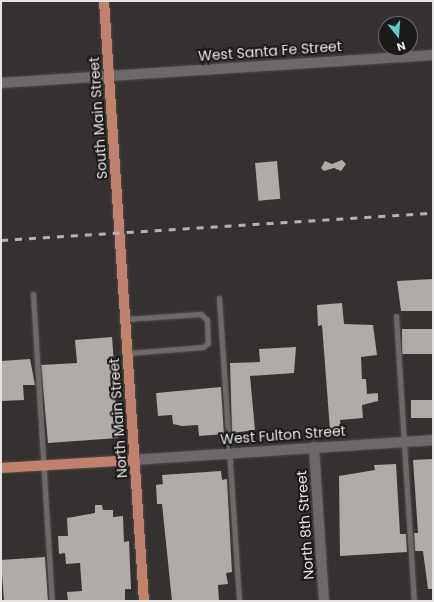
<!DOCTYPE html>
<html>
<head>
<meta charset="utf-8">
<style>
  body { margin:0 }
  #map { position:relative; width:434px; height:602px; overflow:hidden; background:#353130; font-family:Poppins,sans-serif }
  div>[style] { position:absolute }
  .building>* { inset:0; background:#b0aba9; transform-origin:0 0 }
  .roads { filter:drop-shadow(0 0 1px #514e4d) drop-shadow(0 0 1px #514e4d) }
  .service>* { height:5px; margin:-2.5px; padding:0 2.5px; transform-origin:2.5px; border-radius:2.5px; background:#6d6968 }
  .minor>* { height:10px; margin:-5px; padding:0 5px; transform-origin:5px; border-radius:5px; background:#6d6968 }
  .tertiary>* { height:10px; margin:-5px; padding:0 5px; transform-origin:5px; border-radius:5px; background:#6d6968 }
  .primary>* { height:10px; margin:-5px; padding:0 5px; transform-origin:5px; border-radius:5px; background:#c2816d }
  .rail>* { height:3px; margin-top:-1.5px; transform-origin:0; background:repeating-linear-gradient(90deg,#b4b1b0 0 7px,transparent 0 14px) }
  span { translate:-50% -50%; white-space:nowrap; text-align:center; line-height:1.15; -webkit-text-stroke:4px #1b1a19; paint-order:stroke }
  .street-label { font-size:14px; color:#e6e3e3 }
  .frame { position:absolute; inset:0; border:2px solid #e6e3e3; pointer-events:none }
  .north { position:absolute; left:378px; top:16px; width:40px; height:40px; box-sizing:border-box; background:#1b1a19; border:1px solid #6c6a6a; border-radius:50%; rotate:163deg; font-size:11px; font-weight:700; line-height:16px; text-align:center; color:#e6e3e3 }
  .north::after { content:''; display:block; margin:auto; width:14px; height:18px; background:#56cec4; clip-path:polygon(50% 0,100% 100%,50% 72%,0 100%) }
</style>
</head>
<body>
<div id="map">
  <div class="building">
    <div style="clip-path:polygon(342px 160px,346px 164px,341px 171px,334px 168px,324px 171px,321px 168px,325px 161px,332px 164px)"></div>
    <div style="left:277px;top:161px;width:38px;height:22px;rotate:85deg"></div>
    <div style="clip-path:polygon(433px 279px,433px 311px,401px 311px,397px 281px)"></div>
    <div style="clip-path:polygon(342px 303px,344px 324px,373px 325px,377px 355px,361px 357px,362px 379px,366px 379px,367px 394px,378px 393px,378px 401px,362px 405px,363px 418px,340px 420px,341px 429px,330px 430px,322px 325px,318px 326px,317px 305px)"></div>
    <div style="left:433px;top:329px;width:25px;height:31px;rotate:90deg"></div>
    <div style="clip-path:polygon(112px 337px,115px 376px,120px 375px,121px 393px,115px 394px,118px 438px,48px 443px,41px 365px,77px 363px,75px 340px)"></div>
    <div style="clip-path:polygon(296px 347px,294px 373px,250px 376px,255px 430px,232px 433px,230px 363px,260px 362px,259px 349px)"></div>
    <div style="clip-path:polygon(30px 359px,35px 385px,23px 385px,24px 400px,1px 401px,1px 361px)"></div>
    <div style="clip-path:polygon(221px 387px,224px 434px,199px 436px,198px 425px,182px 426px,173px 424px,172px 415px,158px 416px,156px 393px)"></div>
    <div style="left:433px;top:400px;width:18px;height:22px;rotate:90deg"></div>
    <div style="clip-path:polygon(433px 459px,433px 589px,428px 589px,423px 551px,415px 551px,414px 533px,418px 533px,413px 460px)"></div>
    <div style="clip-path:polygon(396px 464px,400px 534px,406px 534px,407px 552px,340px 556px,339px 476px,375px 470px,374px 465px)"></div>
    <div style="clip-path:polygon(221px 471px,222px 480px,227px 479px,232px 572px,226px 573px,228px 584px,218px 585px,219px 601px,172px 601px,162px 504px,157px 504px,156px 485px,163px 484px,162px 475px)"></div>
    <div style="clip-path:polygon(95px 505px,102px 505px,103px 510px,113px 510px,113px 517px,123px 516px,124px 542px,129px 541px,131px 589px,125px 589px,125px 601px,68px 601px,67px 592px,82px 591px,80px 563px,66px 564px,65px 553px,59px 554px,58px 536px,68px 536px,67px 518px,95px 513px)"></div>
    <div style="left:45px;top:557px;width:44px;height:44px;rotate:86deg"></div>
  </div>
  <div class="roads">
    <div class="service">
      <div style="left:33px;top:294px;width:308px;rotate:86.5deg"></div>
      <div style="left:219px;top:298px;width:304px;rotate:86.2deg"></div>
      <div style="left:396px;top:316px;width:286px;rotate:86.4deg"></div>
      <div style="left:126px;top:319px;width:75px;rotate:-3.8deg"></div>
      <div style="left:201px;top:314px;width:8px;rotate:45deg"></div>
      <div style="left:207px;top:320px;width:23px;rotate:88deg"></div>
      <div style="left:208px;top:343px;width:6px;rotate:141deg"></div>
      <div style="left:203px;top:347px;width:75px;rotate:175.4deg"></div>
    </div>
    <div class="minor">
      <div style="left:1px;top:83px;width:433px;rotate:-3.7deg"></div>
    </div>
    <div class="tertiary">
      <div style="left:314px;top:447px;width:154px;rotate:86.3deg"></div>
      <div style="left:134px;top:460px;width:300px;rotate:-3.8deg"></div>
    </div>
    <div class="primary">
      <div style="left:104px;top:1px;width:601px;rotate:86.19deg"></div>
      <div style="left:1px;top:468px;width:133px;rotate:-3.4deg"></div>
    </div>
  </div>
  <div class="rail">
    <div style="left:1px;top:240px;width:433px;rotate:-3.6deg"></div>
  </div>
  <div class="street-label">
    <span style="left:270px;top:51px;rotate:-4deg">West Santa Fe Street</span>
    <span style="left:98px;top:118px;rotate:-94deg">South Main Street</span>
    <span style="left:118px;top:418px;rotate:-94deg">North Main Street</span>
    <span style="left:283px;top:435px;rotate:-4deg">West Fulton Street</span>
    <span style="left:305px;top:525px;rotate:-94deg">North 8th Street</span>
  </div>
  <div class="frame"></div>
  <div class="north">N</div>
</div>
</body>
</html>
